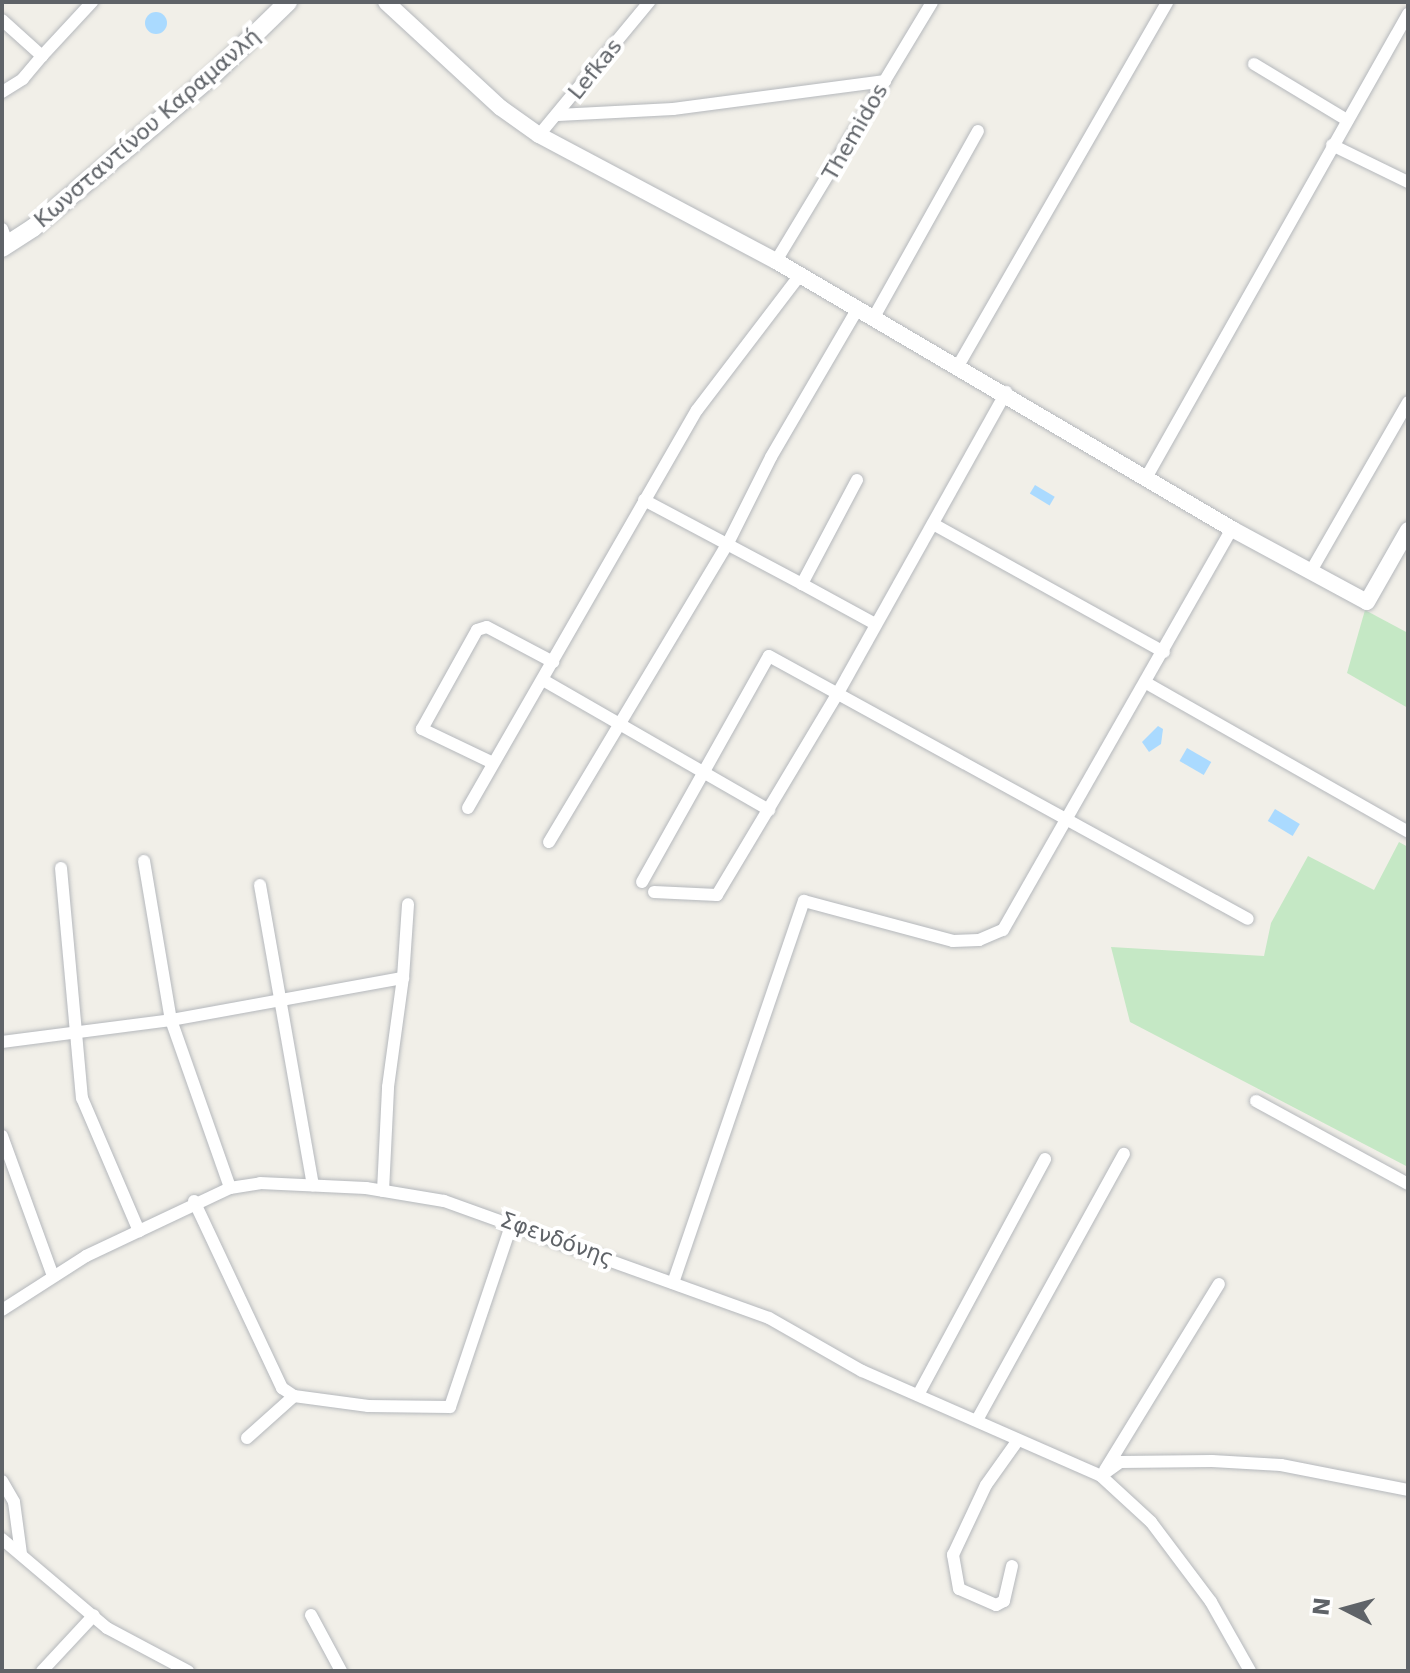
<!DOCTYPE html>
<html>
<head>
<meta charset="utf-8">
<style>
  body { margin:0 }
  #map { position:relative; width:1410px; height:1673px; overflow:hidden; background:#f1efe8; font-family:"DejaVu Sans",sans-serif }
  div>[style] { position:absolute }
  .green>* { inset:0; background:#c5e8c5 }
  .water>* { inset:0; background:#aadaff; transform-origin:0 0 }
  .round { border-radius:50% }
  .roads { filter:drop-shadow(0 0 2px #b5b8bc) drop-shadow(0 0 2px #b5b8bc) }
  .minor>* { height:12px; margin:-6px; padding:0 6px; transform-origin:6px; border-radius:6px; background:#fff }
  .tertiary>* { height:16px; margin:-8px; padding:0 8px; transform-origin:8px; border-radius:8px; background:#fff }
  .secondary>* { height:18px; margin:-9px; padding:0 9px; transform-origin:9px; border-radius:9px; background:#fff }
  span { translate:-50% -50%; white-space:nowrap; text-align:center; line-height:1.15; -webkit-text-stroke:8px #fff; paint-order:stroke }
  .street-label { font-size:22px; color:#5f6368 }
  .frame { position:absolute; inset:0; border:4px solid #5f6368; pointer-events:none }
  .north { position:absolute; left:1306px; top:1569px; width:80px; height:80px; -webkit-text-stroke:6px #fff; paint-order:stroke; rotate:276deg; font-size:22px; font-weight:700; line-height:32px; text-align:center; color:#5f6368 }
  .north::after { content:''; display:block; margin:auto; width:28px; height:36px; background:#5f6368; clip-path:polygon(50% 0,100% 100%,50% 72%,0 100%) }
</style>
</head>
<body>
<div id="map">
  <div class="green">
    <div style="clip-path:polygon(1365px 610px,1408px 633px,1408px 708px,1347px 673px)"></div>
    <div style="clip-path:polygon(1399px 842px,1408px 847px,1408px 1167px,1130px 1022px,1111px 947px,1264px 956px,1271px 923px,1308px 856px,1374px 890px)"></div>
  </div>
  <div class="water">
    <div class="round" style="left:145px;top:12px;width:22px;height:22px"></div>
    <div style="left:1035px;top:485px;width:23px;height:10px;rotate:31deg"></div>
    <div style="clip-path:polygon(1158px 726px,1163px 729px,1161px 744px,1149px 752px,1142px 742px)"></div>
    <div style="left:1187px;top:748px;width:28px;height:15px;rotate:30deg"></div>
    <div style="left:1275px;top:809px;width:29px;height:14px;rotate:31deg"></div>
  </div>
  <div class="roads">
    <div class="minor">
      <div style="left:2px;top:20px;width:54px;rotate:42deg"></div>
      <div style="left:42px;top:56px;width:30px;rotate:130deg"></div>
      <div style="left:23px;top:79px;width:25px;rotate:148deg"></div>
      <div style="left:42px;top:56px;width:74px;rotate:-47.2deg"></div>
      <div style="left:1254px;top:64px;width:109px;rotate:31.1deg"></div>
      <div style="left:558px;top:115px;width:115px;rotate:-3deg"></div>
      <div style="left:673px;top:109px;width:214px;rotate:-7.5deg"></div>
      <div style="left:539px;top:135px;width:173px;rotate:-50.4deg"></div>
      <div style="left:1332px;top:145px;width:85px;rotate:26deg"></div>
      <div style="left:2px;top:229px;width:17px;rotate:69deg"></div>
      <div style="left:776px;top:261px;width:302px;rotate:-58.9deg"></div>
      <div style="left:874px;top:317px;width:213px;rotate:-60.8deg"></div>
      <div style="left:958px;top:366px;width:420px;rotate:-60.1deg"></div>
      <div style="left:1146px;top:478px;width:533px;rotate:-60.55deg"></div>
      <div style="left:857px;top:480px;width:118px;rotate:117.9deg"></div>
      <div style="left:802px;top:584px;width:83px;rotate:28.7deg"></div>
      <div style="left:644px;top:500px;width:179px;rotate:28deg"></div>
      <div style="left:933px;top:524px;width:264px;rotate:29deg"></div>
      <div style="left:1311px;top:571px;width:195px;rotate:-60.1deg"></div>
      <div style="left:543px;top:680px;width:261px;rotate:29.9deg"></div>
      <div style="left:1148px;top:684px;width:299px;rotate:29.6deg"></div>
      <div style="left:493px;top:763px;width:79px;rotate:-154.4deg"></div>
      <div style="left:422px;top:729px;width:113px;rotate:-60.9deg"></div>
      <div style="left:477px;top:630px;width:10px;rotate:-17deg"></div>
      <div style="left:487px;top:627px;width:75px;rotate:27.9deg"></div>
      <div style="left:468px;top:808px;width:459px;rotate:-60.1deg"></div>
      <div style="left:697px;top:410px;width:170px;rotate:-52.7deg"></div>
      <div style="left:549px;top:842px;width:346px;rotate:-59.1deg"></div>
      <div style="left:727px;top:545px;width:98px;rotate:-63.4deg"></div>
      <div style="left:771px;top:457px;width:173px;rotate:-59.7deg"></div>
      <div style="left:144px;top:861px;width:161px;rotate:80.4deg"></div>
      <div style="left:171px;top:1020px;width:178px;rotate:70.6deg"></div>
      <div style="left:61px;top:868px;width:231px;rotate:84.8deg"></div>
      <div style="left:82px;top:1098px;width:145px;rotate:66.8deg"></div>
      <div style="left:642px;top:882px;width:259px;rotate:-60.7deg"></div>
      <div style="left:769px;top:656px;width:546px;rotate:28.77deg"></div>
      <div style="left:260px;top:885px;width:305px;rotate:80deg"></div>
      <div style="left:654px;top:892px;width:63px;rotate:2.7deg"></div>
      <div style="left:717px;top:895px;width:235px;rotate:-59.1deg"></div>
      <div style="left:838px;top:693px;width:345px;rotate:-60.8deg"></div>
      <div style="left:2px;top:1042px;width:170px;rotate:-7.4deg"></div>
      <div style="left:171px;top:1020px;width:236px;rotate:-10.3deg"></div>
      <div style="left:403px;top:978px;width:74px;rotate:-86.1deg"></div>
      <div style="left:1256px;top:1101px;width:173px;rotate:28.6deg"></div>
      <div style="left:2px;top:1136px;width:149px;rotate:70deg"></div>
      <div style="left:383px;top:1191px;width:104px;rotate:-87.2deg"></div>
      <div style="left:388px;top:1087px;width:110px;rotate:-82.2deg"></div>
      <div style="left:194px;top:1201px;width:207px;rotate:64.8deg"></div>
      <div style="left:282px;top:1388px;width:14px;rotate:34deg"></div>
      <div style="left:673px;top:1283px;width:404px;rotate:-71.1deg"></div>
      <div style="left:804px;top:901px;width:154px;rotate:15deg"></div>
      <div style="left:953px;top:941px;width:26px;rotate:-2deg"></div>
      <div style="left:979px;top:940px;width:26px;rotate:-23deg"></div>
      <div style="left:1003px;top:930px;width:462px;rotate:-60.3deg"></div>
      <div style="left:2px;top:1310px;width:100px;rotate:-32.7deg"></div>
      <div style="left:86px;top:1256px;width:159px;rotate:-25.3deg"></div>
      <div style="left:230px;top:1188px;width:30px;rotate:-9deg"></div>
      <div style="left:260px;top:1183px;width:106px;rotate:2.7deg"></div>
      <div style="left:366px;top:1188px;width:79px;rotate:9.5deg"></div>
      <div style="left:444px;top:1201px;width:345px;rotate:19.8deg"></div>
      <div style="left:769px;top:1318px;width:107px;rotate:29.7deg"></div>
      <div style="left:862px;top:1371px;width:261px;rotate:23.7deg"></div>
      <div style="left:1101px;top:1476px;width:68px;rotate:42.6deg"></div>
      <div style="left:1151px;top:1522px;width:100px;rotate:53.1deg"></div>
      <div style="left:1211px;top:1602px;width:79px;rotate:60.5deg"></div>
      <div style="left:918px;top:1395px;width:268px;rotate:-61.7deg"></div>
      <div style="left:977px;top:1420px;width:304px;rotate:-61.1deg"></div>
      <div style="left:247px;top:1438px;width:63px;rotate:-41.8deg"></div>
      <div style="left:294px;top:1396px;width:75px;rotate:7.7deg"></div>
      <div style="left:368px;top:1406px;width:82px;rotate:0.7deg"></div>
      <div style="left:450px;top:1407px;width:194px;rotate:-71.4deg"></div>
      <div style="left:1105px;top:1470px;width:218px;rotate:-58.5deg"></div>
      <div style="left:1101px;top:1476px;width:24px;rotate:-36deg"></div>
      <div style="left:1120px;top:1462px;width:92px;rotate:-0.6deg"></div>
      <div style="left:1212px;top:1461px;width:69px;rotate:3.3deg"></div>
      <div style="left:1281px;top:1465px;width:129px;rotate:11.1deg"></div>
      <div style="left:2px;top:1481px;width:24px;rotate:60deg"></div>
      <div style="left:14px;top:1502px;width:52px;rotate:82.3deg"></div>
      <div style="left:2px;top:1539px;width:138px;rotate:40.3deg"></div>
      <div style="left:107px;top:1628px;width:92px;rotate:28deg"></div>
      <div style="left:1012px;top:1566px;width:36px;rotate:103deg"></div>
      <div style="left:1004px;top:1601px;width:9px;rotate:153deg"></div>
      <div style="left:996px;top:1605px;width:40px;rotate:-156.6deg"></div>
      <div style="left:959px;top:1589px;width:35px;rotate:-100deg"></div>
      <div style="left:953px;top:1555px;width:77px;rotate:-64.8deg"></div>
      <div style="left:986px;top:1485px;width:55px;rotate:-54.6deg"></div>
      <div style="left:311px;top:1615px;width:64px;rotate:61.8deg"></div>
      <div style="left:42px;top:1671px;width:76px;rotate:-47.1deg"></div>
    </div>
    <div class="tertiary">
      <div style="left:386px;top:2px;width:156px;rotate:42.7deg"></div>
      <div style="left:501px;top:108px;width:47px;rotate:35.4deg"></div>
      <div style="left:539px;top:135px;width:268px;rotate:28deg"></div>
      <div style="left:776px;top:261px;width:529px;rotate:30.44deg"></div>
      <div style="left:1232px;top:529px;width:153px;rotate:28.4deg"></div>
      <div style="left:1367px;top:602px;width:83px;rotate:-60.3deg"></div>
    </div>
    <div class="secondary">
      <div style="left:2px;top:248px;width:37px;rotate:-33deg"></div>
      <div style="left:33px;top:228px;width:236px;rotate:-40.4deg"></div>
      <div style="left:213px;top:75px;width:105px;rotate:-44.2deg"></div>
    </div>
  </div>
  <div class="street-label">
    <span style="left:595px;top:69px;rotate:-51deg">Lefkas</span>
    <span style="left:147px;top:128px;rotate:-41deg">Κωνσταντίνου Καραμανλή</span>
    <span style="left:855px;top:132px;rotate:-60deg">Themidos</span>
    <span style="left:557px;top:1239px;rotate:20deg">Σφενδόνης</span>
  </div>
  <div class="frame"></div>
  <div class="north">N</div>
</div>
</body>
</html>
